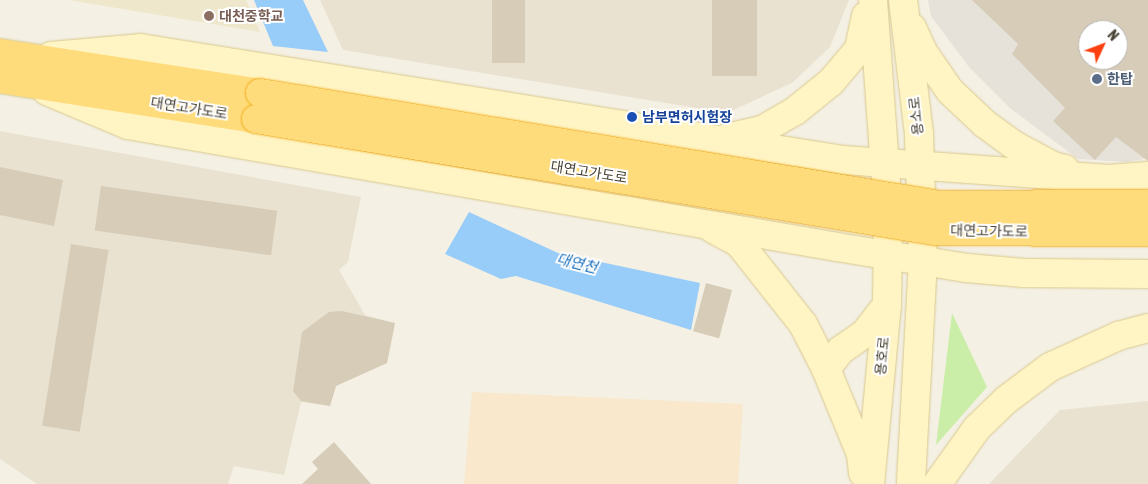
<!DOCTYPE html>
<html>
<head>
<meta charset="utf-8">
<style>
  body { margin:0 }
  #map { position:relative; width:1148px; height:484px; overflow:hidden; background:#f4f0e4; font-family:"Asap Condensed","Noto Sans KR",sans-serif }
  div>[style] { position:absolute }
  .residential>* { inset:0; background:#e9e2d1 }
  .commercial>* { inset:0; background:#f9e8cc }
  .industrial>* { inset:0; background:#e6e1d9 }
  .education>* { inset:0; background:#efe7cc }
  .green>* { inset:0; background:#caeea7 }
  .water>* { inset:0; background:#98ccf9 }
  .building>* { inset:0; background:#d7ccb8; transform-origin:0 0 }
  .roads { filter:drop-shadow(0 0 1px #d9c98d) drop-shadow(0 0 1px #d9c98d) }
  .secondary>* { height:28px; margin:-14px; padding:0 14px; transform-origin:14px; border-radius:14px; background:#fff4c3 }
  .trunk>* { height:28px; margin:-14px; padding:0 14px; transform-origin:14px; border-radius:14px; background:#ffdc7b }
  .bridges { filter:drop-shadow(0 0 1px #f0af22) drop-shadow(0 0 1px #f0af22) }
  .trunk-bridge>* { height:28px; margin:-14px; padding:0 14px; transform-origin:14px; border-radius:14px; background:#ffdc7b }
  .dots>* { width:14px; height:14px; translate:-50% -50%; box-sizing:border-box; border:2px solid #fff; border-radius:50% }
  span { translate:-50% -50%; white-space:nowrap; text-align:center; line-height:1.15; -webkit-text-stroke:4px #fff; paint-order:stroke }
  .education-label { font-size:14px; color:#785e54; font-weight:700 }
  .left { translate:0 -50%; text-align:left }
  .service-label { font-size:14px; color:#4e5e75; font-weight:700 }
  .street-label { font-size:14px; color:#474033 }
  .transit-label { font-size:14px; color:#164399; font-weight:700 }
  .water-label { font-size:15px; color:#2073bf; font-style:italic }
  .north { position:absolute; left:1078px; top:20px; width:50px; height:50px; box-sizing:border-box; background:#fff; border:1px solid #b5b3ad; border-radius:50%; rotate:47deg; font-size:14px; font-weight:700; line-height:20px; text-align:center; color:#474033 }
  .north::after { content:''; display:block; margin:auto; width:18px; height:22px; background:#ff4010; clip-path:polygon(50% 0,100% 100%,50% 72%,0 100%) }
</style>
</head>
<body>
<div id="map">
  <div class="residential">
    <div style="clip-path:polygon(320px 0,849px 0,830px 47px,792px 83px,727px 113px,343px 50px)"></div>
    <div style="clip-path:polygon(0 131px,361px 197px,348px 262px,339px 270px,365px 315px,395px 323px,387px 363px,336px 386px,330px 406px,301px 402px,284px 475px,234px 466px,228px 484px,37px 484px,0 459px)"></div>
    <div style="clip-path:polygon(1148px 401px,1148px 484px,989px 484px,1060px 410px)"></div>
  </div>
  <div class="commercial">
    <div style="clip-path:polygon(472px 392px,743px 404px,738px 484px,464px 484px)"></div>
  </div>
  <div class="industrial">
    <div style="clip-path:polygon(evenodd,928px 0,1148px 0,1148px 158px,1127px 162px,1078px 159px,1010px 108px,969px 67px,931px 16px,928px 0,1088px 30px,1118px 30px,1118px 60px,1088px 60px,1088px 30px)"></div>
  </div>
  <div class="education">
    <div style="clip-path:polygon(69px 0,246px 0,260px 32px)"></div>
  </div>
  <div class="green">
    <div style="clip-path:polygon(952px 313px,987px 387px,936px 445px)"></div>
  </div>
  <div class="water">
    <div style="clip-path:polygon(254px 0,303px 0,328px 52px,273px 46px)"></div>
    <div style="clip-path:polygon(469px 212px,558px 253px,700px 283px,691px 330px,516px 276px,501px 279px,445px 254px)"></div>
  </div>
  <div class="building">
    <div style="left:492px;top:0;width:33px;height:63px"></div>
    <div style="left:712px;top:0;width:45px;height:76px"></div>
    <div style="clip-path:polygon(evenodd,972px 0,1148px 0,1148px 161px,1116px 137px,1095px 160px,1053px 121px,1065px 108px,1012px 54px,1018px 44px,972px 0,1088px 30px,1118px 30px,1118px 60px,1088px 60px,1088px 30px)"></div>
    <div style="clip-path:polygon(0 167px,63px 180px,54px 226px,0 215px)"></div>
    <div style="left:101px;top:186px;width:178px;height:45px;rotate:8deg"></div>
    <div style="left:71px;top:244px;width:38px;height:184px;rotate:9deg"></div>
    <div style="left:706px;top:283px;width:27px;height:50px;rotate:15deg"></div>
    <div style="clip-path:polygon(342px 311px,395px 323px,387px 363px,336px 386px,330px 406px,301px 401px,293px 391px,302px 332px,329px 312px)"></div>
    <div style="clip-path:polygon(334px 442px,371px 484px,302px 484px,318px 469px,312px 462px)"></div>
  </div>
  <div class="roads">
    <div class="secondary">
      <div style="left:873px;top:0;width:183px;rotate:85.9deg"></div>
      <div style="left:903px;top:0;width:135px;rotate:83.2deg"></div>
      <div style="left:919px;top:134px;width:126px;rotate:88.2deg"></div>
      <div style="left:923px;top:260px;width:224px;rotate:93.1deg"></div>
      <div style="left:912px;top:28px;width:26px;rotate:65deg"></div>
      <div style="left:923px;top:52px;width:47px;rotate:55.3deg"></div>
      <div style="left:950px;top:91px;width:48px;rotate:43.3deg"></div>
      <div style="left:985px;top:124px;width:36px;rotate:36deg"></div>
      <div style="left:1014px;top:145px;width:44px;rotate:28.3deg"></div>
      <div style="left:1053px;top:166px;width:12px;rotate:14deg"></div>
      <div style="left:51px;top:56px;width:89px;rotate:-5.1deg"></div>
      <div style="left:140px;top:48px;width:712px;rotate:9.05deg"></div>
      <div style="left:843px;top:160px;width:266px;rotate:4.1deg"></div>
      <div style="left:1108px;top:179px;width:40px;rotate:-4.3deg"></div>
      <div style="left:47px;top:91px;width:88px;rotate:22.8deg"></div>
      <div style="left:128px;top:125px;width:719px;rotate:9.76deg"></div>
      <div style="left:837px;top:247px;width:132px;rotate:9.2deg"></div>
      <div style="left:967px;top:268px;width:57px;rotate:5deg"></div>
      <div style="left:1024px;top:273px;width:124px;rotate:0.5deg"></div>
      <div style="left:727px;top:138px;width:36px;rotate:-13deg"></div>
      <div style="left:762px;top:130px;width:38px;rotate:-30deg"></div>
      <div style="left:795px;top:111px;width:46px;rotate:-38.9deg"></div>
      <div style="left:831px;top:82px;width:43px;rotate:-49.7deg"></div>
      <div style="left:859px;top:49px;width:34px;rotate:-78deg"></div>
      <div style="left:713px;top:229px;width:30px;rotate:28deg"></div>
      <div style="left:739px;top:243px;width:103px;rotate:51.7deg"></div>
      <div style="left:803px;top:324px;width:51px;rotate:62.9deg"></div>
      <div style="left:826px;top:369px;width:92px;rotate:67.6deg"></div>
      <div style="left:861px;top:454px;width:19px;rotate:84deg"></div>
      <div style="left:826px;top:369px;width:24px;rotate:-52deg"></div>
      <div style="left:841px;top:350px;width:29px;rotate:-35deg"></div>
      <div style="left:865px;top:333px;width:36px;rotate:-52deg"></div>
      <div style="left:870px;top:484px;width:180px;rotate:-84.6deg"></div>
      <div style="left:887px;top:305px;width:69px;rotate:-89.2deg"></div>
      <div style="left:937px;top:484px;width:69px;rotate:-54.5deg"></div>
      <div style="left:977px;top:428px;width:40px;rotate:-44deg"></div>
      <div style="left:1006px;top:400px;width:55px;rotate:-36.9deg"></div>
      <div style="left:1050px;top:367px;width:75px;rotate:-24.5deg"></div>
      <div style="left:1118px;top:336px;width:31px;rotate:-15deg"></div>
    </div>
    <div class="trunk">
      <div style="left:0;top:53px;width:263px;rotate:8.7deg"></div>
      <div style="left:0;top:79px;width:259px;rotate:8.9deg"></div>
    </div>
  </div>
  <div class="bridges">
    <div class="trunk-bridge">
      <div style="left:260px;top:93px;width:688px;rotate:9.37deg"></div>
      <div style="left:939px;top:205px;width:209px;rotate:-0.3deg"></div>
      <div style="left:256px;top:119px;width:688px;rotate:9.37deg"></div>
      <div style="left:935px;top:231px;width:213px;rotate:0.3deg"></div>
    </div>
  </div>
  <div class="dots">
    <div style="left:209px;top:16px;background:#8d6e63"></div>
    <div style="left:1097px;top:79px;background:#5c6f8a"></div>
    <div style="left:632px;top:117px;background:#1a4fb4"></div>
  </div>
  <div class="education-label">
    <span class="left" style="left:219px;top:16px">대천중학교</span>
  </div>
  <div class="service-label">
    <span class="left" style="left:1107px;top:79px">한탑</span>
  </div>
  <div class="street-label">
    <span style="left:189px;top:108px;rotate:9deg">대연고가도로</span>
    <span style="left:916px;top:116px;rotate:-96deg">용소로</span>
    <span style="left:589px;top:172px;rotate:9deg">대연고가도로</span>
    <span style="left:989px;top:231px;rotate:1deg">대연고가도로</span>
    <span style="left:882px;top:356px;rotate:-84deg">용호로</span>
  </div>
  <div class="transit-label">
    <span class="left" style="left:642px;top:117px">남부면허시험장</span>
  </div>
  <div class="water-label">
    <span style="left:577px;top:263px;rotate:14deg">대연천</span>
  </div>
  <div class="north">N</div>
</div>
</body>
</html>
